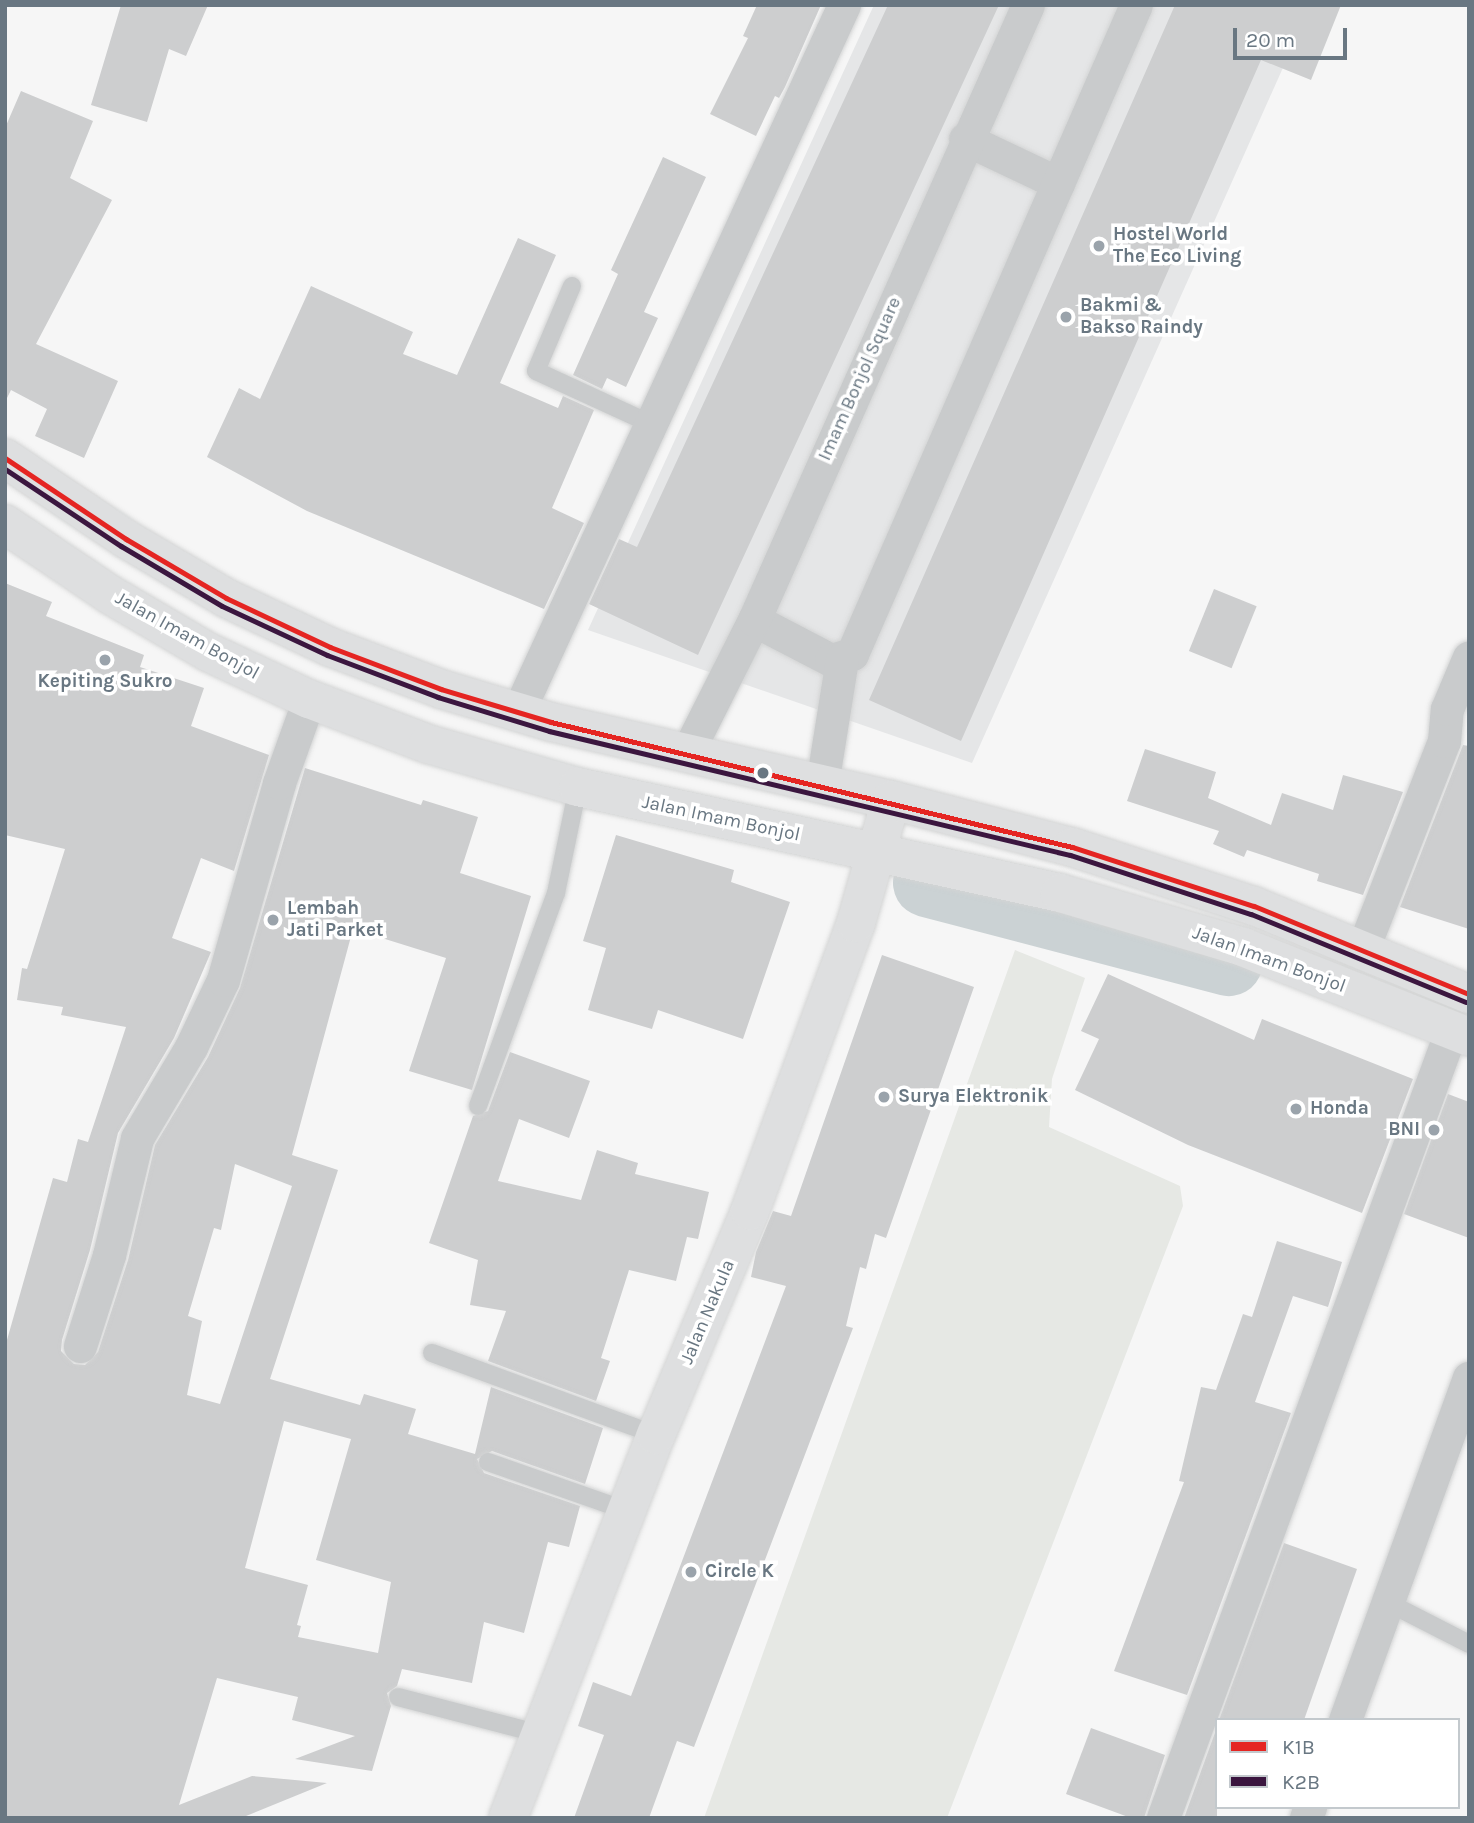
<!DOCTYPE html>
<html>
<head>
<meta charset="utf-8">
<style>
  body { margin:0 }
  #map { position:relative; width:1474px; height:1823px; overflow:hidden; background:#f6f6f6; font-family:Karla,sans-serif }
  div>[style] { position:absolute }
  .built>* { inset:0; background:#e5e6e7 }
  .green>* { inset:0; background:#e6e8e4 }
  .river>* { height:68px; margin:-34px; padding:0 34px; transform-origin:34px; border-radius:34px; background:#cbd2d4 }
  .building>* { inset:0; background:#cdcecf; transform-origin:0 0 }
  .roads { filter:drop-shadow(0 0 2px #d3d4d4) drop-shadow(0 0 2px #d3d4d4) }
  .service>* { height:18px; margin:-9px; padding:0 9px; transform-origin:9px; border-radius:9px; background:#c9cbcc }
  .minor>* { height:33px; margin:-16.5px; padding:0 16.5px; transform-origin:16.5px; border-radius:16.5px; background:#c9cbcc }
  .secondary>* { height:38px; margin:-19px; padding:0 19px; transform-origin:19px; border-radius:19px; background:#dedfe0 }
  .trunk>* { height:38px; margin:-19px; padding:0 19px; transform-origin:19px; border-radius:19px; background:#dedfe0 }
  .bus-1>* { height:5px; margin:-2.5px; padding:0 2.5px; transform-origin:2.5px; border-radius:2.5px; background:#e52522 }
  .bus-2>* { height:5px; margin:-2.5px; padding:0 2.5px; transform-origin:2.5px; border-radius:2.5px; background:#3b163f }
  .dots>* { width:19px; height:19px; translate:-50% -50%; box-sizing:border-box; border:4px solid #fff; border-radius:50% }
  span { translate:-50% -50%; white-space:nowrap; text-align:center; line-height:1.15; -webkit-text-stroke:7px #fff; paint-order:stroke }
  .poi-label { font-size:19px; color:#697782; font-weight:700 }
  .left { translate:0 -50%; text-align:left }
  .right { translate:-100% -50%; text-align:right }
  .street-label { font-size:19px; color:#697782 }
  .frame { position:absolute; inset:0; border:7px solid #697782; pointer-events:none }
  .legend { position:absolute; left:1215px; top:1718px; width:245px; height:91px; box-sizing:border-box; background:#fff; border:2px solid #c3c9cd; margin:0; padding:9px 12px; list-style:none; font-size:21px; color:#697782 }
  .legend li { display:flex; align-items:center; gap:14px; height:35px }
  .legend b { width:35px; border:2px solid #c3c9cd }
  .scale { position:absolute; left:1233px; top:28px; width:114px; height:32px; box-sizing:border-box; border:4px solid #697782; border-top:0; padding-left:9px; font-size:21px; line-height:24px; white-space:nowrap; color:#697782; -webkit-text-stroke:5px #fff; paint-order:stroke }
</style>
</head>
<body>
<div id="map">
  <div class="built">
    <div style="clip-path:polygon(874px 5px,1311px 5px,972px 763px,588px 630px)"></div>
  </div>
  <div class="green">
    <div style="clip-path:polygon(1015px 950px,1085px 978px,1052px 1079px,1049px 1127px,1180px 1186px,1183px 1206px,947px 1818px,704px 1818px)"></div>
  </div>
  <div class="river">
    <div style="left:927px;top:883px;width:312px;rotate:14.7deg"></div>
  </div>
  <div class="building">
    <div style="clip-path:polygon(121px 5px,208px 5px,186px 56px,169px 49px,147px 122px,91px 105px)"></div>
    <div style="clip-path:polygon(757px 5px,821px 5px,785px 87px,779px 98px,775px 96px,756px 136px,710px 114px,748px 38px,743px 36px)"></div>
    <div style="clip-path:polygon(888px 5px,999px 5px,698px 655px,589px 604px,619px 539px,637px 547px)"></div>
    <div style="clip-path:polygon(1175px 5px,1341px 5px,1311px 80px,1261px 60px,961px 741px,869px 700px)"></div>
    <div style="clip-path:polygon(21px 91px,93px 121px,70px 178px,112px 200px,36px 344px,118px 381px,84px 458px,35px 436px,47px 409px,11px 390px,5px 402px,5px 128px)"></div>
    <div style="clip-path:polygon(663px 157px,706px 177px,644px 312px,658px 318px,626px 387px,607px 378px,602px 389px,573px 375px,618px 274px,611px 270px)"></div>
    <div style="clip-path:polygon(518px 238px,556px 255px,500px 383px,558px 408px,563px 396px,594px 410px,552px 508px,584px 523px,544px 609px,307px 511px,207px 457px,239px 388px,260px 399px,311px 286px,413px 332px,403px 354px,457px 375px)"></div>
    <div style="clip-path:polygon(evenodd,5px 583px,52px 602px,46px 616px,144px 655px,140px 667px,204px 688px,191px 726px,269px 755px,234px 871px,201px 858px,172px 938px,211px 952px,174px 1038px,118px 1133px,90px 1250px,62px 1340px,61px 1351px,74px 1364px,85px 1365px,98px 1352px,128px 1260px,155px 1145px,208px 1057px,240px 988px,305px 768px,421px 805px,423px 800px,478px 817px,460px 873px,531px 896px,472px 1090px,409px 1071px,446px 958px,353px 929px,292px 1155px,338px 1170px,270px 1379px,360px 1405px,364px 1394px,416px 1409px,408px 1434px,475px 1454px,491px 1387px,603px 1428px,585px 1484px,492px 1451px,477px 1459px,484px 1473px,580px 1506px,569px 1547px,548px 1542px,524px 1633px,484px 1622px,472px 1683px,402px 1669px,397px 1686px,387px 1693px,391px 1706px,372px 1771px,295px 1759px,355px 1736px,292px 1720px,298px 1697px,217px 1678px,179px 1805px,252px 1776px,327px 1783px,241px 1818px,5px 1818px,5px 1347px,53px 1178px,67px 1182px,78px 1139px,88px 1142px,126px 1027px,61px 1015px,63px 1007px,17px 1000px,22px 968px,27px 969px,65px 849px,5px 835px,5px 583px,235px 1164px,292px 1186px,220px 1404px,187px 1395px,202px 1321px,188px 1316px,214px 1228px,221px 1230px,235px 1164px,5px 583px,284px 1421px,351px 1439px,316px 1560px,391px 1582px,378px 1653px,298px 1637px,301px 1626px,297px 1625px,308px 1585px,245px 1568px,284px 1421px)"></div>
    <div style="left:1214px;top:589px;width:46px;height:67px;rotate:22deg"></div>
    <div style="clip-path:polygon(1463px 745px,1469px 746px,1469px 929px,1400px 907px)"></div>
    <div style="clip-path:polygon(1145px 749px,1216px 772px,1208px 798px,1271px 825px,1282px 793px,1333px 810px,1343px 775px,1403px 792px,1363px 895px,1317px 881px,1319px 874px,1247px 850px,1244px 857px,1213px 844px,1219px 831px,1127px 801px)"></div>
    <div style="clip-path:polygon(616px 835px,734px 870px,731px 882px,790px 902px,743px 1039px,658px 1010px,652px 1029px,588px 1010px,606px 948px,583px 941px)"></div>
    <div style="clip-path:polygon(882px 955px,974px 987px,886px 1238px,875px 1234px,866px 1269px,860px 1267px,846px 1326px,853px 1328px,694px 1747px,677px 1741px,649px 1818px,574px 1818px,604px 1735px,578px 1726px,593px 1682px,631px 1696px,786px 1286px,751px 1277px,756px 1252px,773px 1211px,791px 1216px)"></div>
    <div style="clip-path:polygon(1108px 974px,1254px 1040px,1262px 1019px,1413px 1079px,1362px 1213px,1188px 1145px,1075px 1090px,1099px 1039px,1081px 1031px)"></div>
    <div style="clip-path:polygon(510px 1052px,590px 1081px,569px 1138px,519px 1119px,498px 1181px,581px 1200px,597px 1150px,638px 1163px,635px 1174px,709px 1192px,698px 1239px,687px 1237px,676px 1281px,629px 1270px,601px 1358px,610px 1361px,596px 1401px,488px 1361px,506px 1311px,470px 1305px,478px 1260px,429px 1243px,473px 1116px,488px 1111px)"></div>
    <div style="clip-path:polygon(1448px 1094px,1469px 1102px,1469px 1238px,1404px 1214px)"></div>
    <div style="clip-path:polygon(1277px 1241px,1342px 1262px,1328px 1307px,1293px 1296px,1255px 1402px,1291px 1413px,1187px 1695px,1114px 1671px,1184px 1482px,1179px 1481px,1201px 1387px,1216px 1390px,1243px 1314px,1252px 1317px)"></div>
    <div style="clip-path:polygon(1284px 1543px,1357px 1569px,1304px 1720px,1219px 1720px)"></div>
    <div style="clip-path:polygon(1217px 1727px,1217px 1818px,1184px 1818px)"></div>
    <div style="clip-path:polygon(1091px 1728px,1165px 1755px,1144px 1818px,1131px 1818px,1066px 1794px)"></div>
  </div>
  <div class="roads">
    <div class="service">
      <div style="left:572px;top:286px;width:92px;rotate:113deg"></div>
      <div style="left:536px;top:371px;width:127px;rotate:24.7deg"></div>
      <div style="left:478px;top:1106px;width:227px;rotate:-69.9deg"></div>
      <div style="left:556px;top:893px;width:108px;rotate:-78.3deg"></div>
      <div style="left:432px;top:1353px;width:239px;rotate:20.1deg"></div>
      <div style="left:488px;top:1462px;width:148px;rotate:19.3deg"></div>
      <div style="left:1385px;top:1601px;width:94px;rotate:27.1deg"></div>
      <div style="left:398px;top:1697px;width:147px;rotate:14.6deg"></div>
    </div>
    <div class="minor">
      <div style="left:965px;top:139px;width:103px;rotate:25.3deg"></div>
      <div style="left:754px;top:620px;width:87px;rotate:27.5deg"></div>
      <div style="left:831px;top:660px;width:22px;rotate:-16deg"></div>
      <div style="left:852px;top:654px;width:708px;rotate:-66.37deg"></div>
      <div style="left:518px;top:712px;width:779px;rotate:-65.25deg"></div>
      <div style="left:687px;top:753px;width:149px;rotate:-63.3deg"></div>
      <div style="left:754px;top:620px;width:673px;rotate:-65.99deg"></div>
      <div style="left:822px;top:784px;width:127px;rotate:-80.9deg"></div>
      <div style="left:1362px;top:951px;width:225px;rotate:-68.7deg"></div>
      <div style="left:1444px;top:741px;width:32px;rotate:-85deg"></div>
      <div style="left:1447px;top:709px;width:56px;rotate:-67.1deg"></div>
      <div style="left:80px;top:1346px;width:96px;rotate:-72.3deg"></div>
      <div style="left:109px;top:1255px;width:120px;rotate:-76.5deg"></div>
      <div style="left:137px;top:1138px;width:106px;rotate:-59.3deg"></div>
      <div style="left:191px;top:1047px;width:74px;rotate:-64.5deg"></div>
      <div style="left:223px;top:980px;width:205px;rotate:-74.1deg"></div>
      <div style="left:279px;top:783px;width:89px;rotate:-70.3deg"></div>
      <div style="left:1345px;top:1720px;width:364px;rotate:-70.1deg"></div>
      <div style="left:1163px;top:1818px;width:838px;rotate:-69.9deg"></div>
      <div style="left:1306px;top:1818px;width:12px;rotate:-70deg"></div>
    </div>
    <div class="secondary">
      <div style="left:508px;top:1818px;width:411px;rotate:-68.9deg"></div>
      <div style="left:656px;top:1435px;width:243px;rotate:-67.2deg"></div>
      <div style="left:750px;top:1211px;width:307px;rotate:-69.8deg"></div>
      <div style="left:856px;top:923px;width:128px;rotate:-74.1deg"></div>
    </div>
    <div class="trunk">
      <div style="left:5px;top:458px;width:146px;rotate:33.8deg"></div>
      <div style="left:126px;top:539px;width:116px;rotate:30.5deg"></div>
      <div style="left:226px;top:598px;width:115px;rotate:25.2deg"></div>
      <div style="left:330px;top:647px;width:119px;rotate:20.7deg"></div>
      <div style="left:441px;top:689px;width:115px;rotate:16.7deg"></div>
      <div style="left:551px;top:722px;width:349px;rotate:12.9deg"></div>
      <div style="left:891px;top:800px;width:187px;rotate:14.6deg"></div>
      <div style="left:1072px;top:847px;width:191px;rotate:18deg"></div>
      <div style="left:1254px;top:906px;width:232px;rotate:22.3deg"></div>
      <div style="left:5px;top:524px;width:125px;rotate:33.9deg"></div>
      <div style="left:109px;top:594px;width:115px;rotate:30.4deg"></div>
      <div style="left:208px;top:652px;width:111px;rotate:25deg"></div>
      <div style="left:309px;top:699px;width:127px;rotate:20.7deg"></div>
      <div style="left:428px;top:744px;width:156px;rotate:16deg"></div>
      <div style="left:578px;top:787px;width:494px;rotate:12.4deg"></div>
      <div style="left:1060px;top:893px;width:191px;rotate:16.4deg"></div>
      <div style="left:1243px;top:947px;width:243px;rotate:21.7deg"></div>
    </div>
  </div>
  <div class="bus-1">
    <div style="left:5px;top:458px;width:146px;rotate:33.8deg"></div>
    <div style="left:126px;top:539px;width:116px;rotate:30.5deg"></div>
    <div style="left:226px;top:598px;width:115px;rotate:25.2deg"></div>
    <div style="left:330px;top:647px;width:119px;rotate:20.7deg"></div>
    <div style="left:441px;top:689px;width:115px;rotate:16.7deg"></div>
    <div style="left:551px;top:722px;width:536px;rotate:13.49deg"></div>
    <div style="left:1072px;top:847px;width:191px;rotate:18deg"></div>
    <div style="left:1254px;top:906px;width:232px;rotate:22.3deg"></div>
  </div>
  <div class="bus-2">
    <div style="left:5px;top:469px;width:139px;rotate:33.6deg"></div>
    <div style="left:121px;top:546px;width:117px;rotate:30.7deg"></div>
    <div style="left:222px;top:606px;width:116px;rotate:25deg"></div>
    <div style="left:327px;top:655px;width:119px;rotate:20.7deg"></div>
    <div style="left:438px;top:697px;width:116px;rotate:17deg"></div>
    <div style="left:549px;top:731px;width:536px;rotate:13.39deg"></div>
    <div style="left:1070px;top:855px;width:190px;rotate:18.1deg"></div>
    <div style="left:1251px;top:914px;width:232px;rotate:22.3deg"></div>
  </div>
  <div class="dots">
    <div style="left:1099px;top:246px;background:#9aa3ab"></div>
    <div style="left:1066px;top:317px;background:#9aa3ab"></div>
    <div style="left:105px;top:660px;background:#9aa3ab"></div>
    <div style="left:763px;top:773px;background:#697782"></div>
    <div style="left:273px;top:920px;background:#9aa3ab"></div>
    <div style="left:884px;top:1097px;background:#9aa3ab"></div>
    <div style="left:1296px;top:1109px;background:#9aa3ab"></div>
    <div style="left:1434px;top:1130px;background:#9aa3ab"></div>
    <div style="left:691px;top:1572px;background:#9aa3ab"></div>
  </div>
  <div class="poi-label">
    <span class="left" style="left:1113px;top:246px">Hostel World<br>The Eco Living</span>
    <span class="left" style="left:1080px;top:317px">Bakmi &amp;<br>Bakso Raindy</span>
    <span style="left:105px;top:682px">Kepiting Sukro</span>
    <span class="left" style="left:287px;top:920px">Lembah<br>Jati Parket</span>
    <span class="left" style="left:898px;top:1097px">Surya Elektronik</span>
    <span class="left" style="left:1310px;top:1109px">Honda</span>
    <span class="right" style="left:1420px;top:1130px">BNI</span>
    <span class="left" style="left:705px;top:1572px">Circle K</span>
  </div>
  <div class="street-label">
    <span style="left:860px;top:379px;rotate:-66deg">Imam Bonjol Square</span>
    <span style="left:187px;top:636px;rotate:29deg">Jalan Imam Bonjol</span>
    <span style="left:721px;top:819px;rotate:12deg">Jalan Imam Bonjol</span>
    <span style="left:1269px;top:960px;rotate:20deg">Jalan Imam Bonjol</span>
    <span style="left:708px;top:1312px;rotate:-67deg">Jalan Nakula</span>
  </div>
  <div class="frame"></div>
  <ul class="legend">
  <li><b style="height:9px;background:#e52522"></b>K1B</li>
  <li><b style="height:9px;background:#3b163f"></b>K2B</li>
  </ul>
  <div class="scale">20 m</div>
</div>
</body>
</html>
